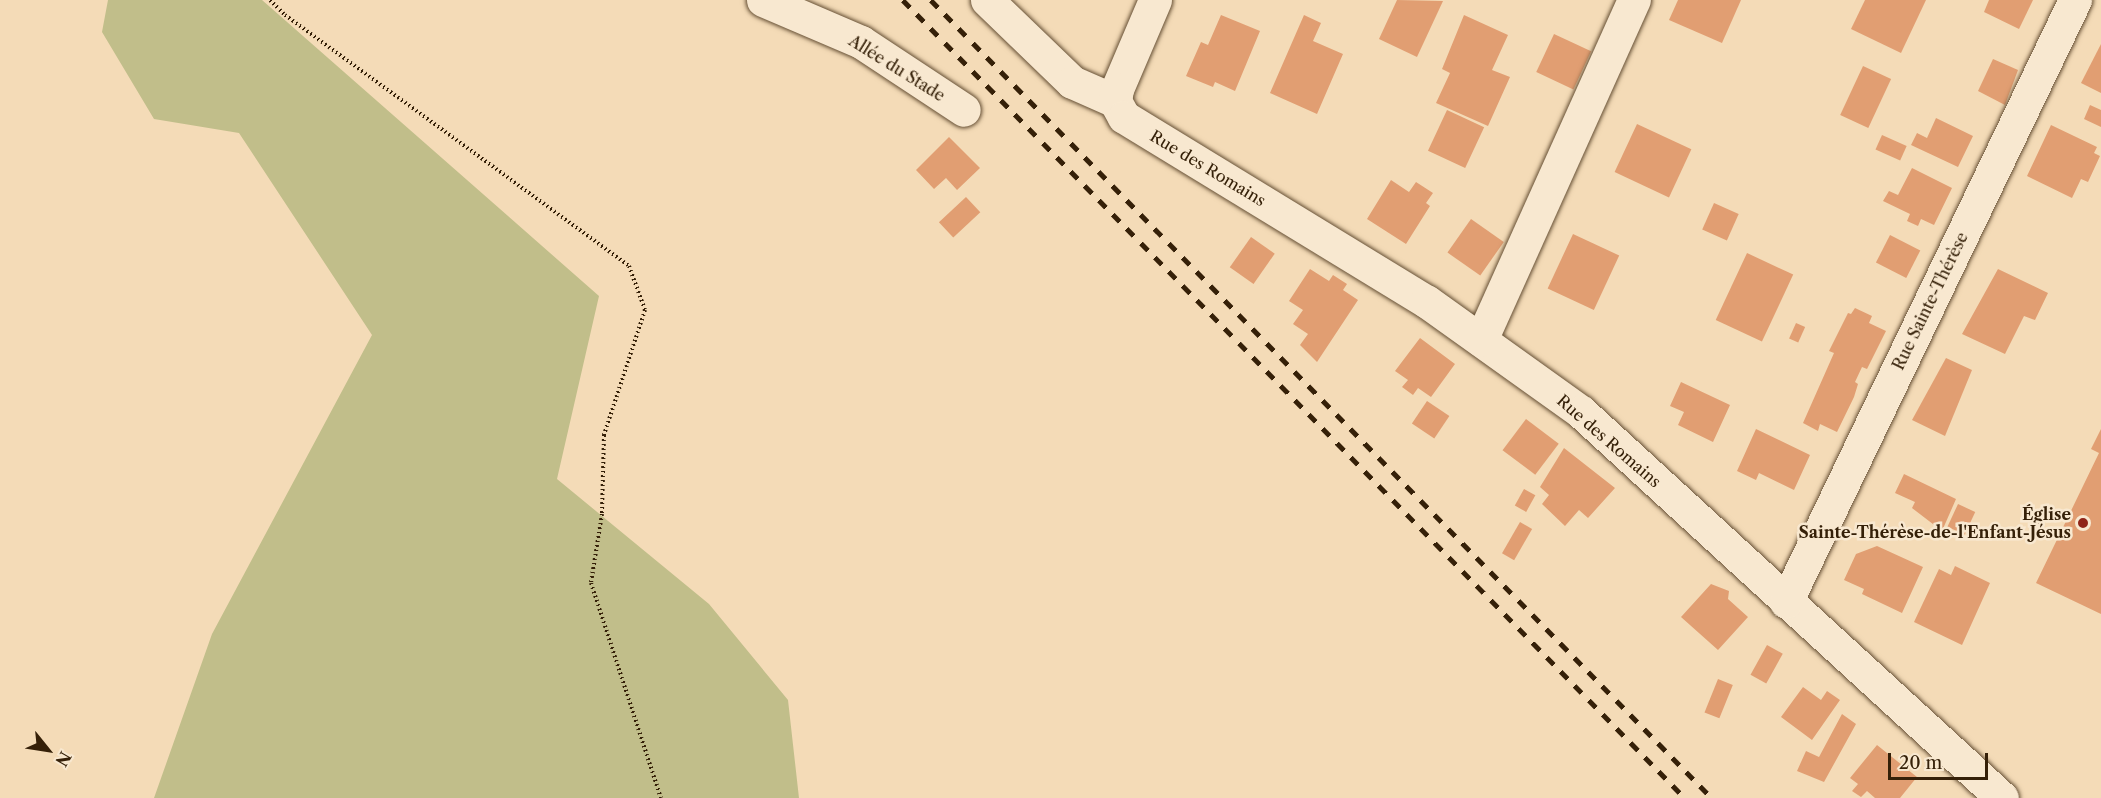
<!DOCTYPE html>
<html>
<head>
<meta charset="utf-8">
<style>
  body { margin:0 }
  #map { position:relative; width:2101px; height:798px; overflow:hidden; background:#f4dbb7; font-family:"Libre Caslon Text",serif }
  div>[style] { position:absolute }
  .green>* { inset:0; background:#c1be8a }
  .building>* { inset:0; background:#e19e72; transform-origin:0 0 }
  .path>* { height:4px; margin-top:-2px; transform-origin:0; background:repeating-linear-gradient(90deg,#352008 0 1.5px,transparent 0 4.5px) }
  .roads { filter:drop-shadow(0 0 2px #654f34) drop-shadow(0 0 2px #654f34) }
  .minor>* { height:33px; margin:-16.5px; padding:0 16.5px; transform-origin:16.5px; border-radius:16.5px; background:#f8e8d0 }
  .rail>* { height:4.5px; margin-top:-2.25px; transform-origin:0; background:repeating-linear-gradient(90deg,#352008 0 10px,transparent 0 20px) }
  .dots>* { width:16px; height:16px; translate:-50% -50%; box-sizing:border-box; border:3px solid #f8e8d0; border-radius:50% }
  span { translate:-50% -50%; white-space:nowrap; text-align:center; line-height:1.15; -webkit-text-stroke:5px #f8e8d0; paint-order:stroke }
  .street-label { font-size:16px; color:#352008 }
  .poi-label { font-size:16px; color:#352008; font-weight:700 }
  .right { translate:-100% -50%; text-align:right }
  .north { position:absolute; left:18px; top:720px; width:60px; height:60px; -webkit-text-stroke:4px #f8e8d0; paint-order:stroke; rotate:120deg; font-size:16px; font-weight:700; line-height:24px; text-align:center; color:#352008 }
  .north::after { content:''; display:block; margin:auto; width:21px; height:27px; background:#352008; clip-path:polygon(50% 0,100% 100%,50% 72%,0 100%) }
  .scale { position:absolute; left:1888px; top:753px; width:100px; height:27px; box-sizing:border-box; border:3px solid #352008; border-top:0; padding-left:8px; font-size:18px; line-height:21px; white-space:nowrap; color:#352008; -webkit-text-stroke:4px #f8e8d0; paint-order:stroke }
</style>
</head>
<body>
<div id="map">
  <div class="green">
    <div style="clip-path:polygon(108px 0,262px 0,599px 296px,557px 479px,709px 604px,788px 700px,799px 798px,154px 798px,212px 634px,372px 335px,239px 133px,154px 119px,102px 32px)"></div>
  </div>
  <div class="building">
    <div style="clip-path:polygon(1397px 0,1443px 1px,1417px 57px,1379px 39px)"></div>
    <div style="clip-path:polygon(1678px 0,1741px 0,1722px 43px,1669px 20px)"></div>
    <div style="clip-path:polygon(1865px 0,1926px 0,1901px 53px,1851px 29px)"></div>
    <div style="clip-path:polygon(1989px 0,2033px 0,2019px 29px,1984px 12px)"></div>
    <div style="clip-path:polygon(1221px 15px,1260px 31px,1235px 91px,1215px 82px,1213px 87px,1186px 76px,1201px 42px,1208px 45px)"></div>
    <div style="clip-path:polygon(1304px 15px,1321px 23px,1313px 41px,1343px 54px,1317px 114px,1270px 93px)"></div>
    <div style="clip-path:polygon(1464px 15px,1508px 35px,1492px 70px,1510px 77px,1488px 126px,1436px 103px,1450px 73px,1442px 69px)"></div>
    <div style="left:1554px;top:34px;width:41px;height:42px;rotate:25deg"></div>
    <div style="clip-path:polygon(2101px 44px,2101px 93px,2081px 83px)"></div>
    <div style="clip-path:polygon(1993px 59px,2018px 70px,2005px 105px,1978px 91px)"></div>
    <div style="left:1863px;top:66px;width:31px;height:54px;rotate:25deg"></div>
    <div style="clip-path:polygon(2090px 105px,2101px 110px,2101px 127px,2084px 119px)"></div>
    <div style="left:1447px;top:110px;width:41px;height:45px;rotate:25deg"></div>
    <div style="clip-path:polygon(1936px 118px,1973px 136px,1958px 167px,1911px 145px,1917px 133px,1927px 138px)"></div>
    <div style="left:1637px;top:124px;width:60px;height:53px;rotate:25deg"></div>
    <div style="clip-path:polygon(2051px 125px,2097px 147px,2094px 153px,2100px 156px,2088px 182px,2081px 179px,2072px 198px,2027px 176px)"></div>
    <div style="left:1882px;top:135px;width:27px;height:16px;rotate:24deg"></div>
    <div style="clip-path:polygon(949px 137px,980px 168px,957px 190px,946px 178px,934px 189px,916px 170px)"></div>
    <div style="clip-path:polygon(1912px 168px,1952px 188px,1934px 225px,1921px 219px,1918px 226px,1907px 221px,1910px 214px,1883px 201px,1889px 191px,1898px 195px)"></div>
    <div style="clip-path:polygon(1391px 180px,1409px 192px,1416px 182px,1433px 193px,1426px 203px,1430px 206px,1406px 244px,1367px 219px)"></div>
    <div style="left:966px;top:197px;width:21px;height:37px;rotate:47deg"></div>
    <div style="left:1714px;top:203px;width:27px;height:29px;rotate:24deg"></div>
    <div style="left:1471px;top:219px;width:40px;height:41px;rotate:35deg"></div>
    <div style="left:1573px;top:234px;width:51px;height:60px;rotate:25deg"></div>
    <div style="left:1890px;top:235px;width:34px;height:31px;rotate:27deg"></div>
    <div style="left:1251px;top:237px;width:29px;height:37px;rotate:35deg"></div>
    <div style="left:1747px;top:253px;width:51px;height:74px;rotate:25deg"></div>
    <div style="clip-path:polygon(1310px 269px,1329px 281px,1333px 275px,1347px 284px,1343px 290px,1358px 300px,1317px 362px,1300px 345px,1308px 334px,1293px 324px,1303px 310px,1289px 301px)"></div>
    <div style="clip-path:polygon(1998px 269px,2048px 293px,2035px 320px,2024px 316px,2005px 354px,1962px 334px)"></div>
    <div style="clip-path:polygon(1855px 308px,1872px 316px,1869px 323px,1886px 331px,1867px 369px,1862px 367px,1855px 382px,1858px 384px,1854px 397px,1837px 432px,1820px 424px,1818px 431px,1803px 423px,1834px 353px,1829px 351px,1848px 313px,1851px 314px)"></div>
    <div style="left:1796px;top:323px;width:10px;height:17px;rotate:24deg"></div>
    <div style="clip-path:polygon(1420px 338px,1455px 364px,1431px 397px,1418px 388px,1413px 395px,1402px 387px,1408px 380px,1395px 371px)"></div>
    <div style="clip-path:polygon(1946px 358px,1972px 370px,1945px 436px,1912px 420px)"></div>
    <div style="clip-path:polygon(1681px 382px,1730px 405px,1713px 442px,1678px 425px,1684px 412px,1670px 406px)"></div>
    <div style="left:1427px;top:401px;width:27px;height:27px;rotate:34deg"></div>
    <div style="left:1526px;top:419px;width:41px;height:39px;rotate:37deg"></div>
    <div style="clip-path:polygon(1756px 429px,1810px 455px,1794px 490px,1759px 473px,1756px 480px,1737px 471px)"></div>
    <div style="clip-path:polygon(2101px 429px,2101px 614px,2036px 583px,2099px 453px,2091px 449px)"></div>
    <div style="clip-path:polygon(1564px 448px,1615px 488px,1588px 518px,1579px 510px,1565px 526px,1542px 504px,1549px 495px,1540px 487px)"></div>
    <div style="clip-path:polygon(1904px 474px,1956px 499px,1942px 531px,1912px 508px,1915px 502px,1895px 493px)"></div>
    <div style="left:1524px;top:489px;width:13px;height:19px;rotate:29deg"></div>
    <div style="left:1958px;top:504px;width:19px;height:25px;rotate:25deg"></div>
    <div style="left:1520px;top:522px;width:14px;height:36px;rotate:30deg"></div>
    <div style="clip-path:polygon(1877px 546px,1923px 567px,1902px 613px,1862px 594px,1864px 589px,1844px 580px,1856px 554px)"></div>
    <div style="clip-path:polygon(1955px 566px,1990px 583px,1962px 645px,1914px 622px,1939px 569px,1951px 575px)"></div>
    <div style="clip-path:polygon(1711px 584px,1729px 591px,1728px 599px,1748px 617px,1718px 650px,1681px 617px)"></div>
    <div style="left:1767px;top:645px;width:18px;height:34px;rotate:29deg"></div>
    <div style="left:1718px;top:679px;width:16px;height:36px;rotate:22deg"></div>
    <div style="clip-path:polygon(1803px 687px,1821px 700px,1827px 691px,1840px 700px,1812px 740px,1781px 717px)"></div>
    <div style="clip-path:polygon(1842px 714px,1856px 724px,1824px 782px,1797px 771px,1806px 751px,1819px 757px)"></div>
    <div style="clip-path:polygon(1877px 745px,1917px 777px,1900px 798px,1875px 798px,1867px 791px,1861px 797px,1852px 791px,1858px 784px,1850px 778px)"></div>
  </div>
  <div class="path">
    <div style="left:270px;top:0;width:21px;rotate:45deg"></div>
    <div style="left:285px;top:15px;width:426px;rotate:36.1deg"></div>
    <div style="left:629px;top:266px;width:47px;rotate:70deg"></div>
    <div style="left:645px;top:310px;width:132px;rotate:108.2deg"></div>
    <div style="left:604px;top:435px;width:79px;rotate:91.5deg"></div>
    <div style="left:602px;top:514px;width:70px;rotate:99.1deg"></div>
    <div style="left:591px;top:583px;width:226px;rotate:72deg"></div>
  </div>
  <div class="roads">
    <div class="minor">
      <div style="left:763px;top:0;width:107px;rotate:23.2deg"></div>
      <div style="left:861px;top:42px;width:123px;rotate:33.4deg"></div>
      <div style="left:987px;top:0;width:118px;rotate:44deg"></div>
      <div style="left:1072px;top:82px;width:47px;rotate:23.8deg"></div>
      <div style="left:1155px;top:0;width:97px;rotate:113.1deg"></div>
      <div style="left:1117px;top:89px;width:12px;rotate:99deg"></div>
      <div style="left:1115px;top:101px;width:18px;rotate:61deg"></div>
      <div style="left:1124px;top:117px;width:354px;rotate:31.4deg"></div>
      <div style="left:1426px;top:301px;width:191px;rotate:35.6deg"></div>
      <div style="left:1581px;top:412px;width:571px;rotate:42.52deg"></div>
      <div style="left:1481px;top:340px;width:373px;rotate:-65.8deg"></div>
      <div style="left:1786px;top:602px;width:668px;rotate:-64.36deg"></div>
    </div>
  </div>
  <div class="rail">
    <div style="left:903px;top:0;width:1117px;rotate:45.58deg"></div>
    <div style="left:931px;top:0;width:1117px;rotate:45.62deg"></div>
  </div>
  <div class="dots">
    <div style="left:2083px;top:523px;background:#8f2418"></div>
  </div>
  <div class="street-label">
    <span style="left:897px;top:68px;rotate:32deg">Allée du Stade</span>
    <span style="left:1208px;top:168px;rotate:31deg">Rue des Romains</span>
    <span style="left:1930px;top:301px;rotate:-64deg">Rue Sainte-Thérèse</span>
    <span style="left:1609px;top:441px;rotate:41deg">Rue des Romains</span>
  </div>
  <div class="poi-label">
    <span class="right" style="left:2071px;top:523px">Église<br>Sainte-Thérèse-de-l'Enfant-Jésus</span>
  </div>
  <div class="north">N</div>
  <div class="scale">20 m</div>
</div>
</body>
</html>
